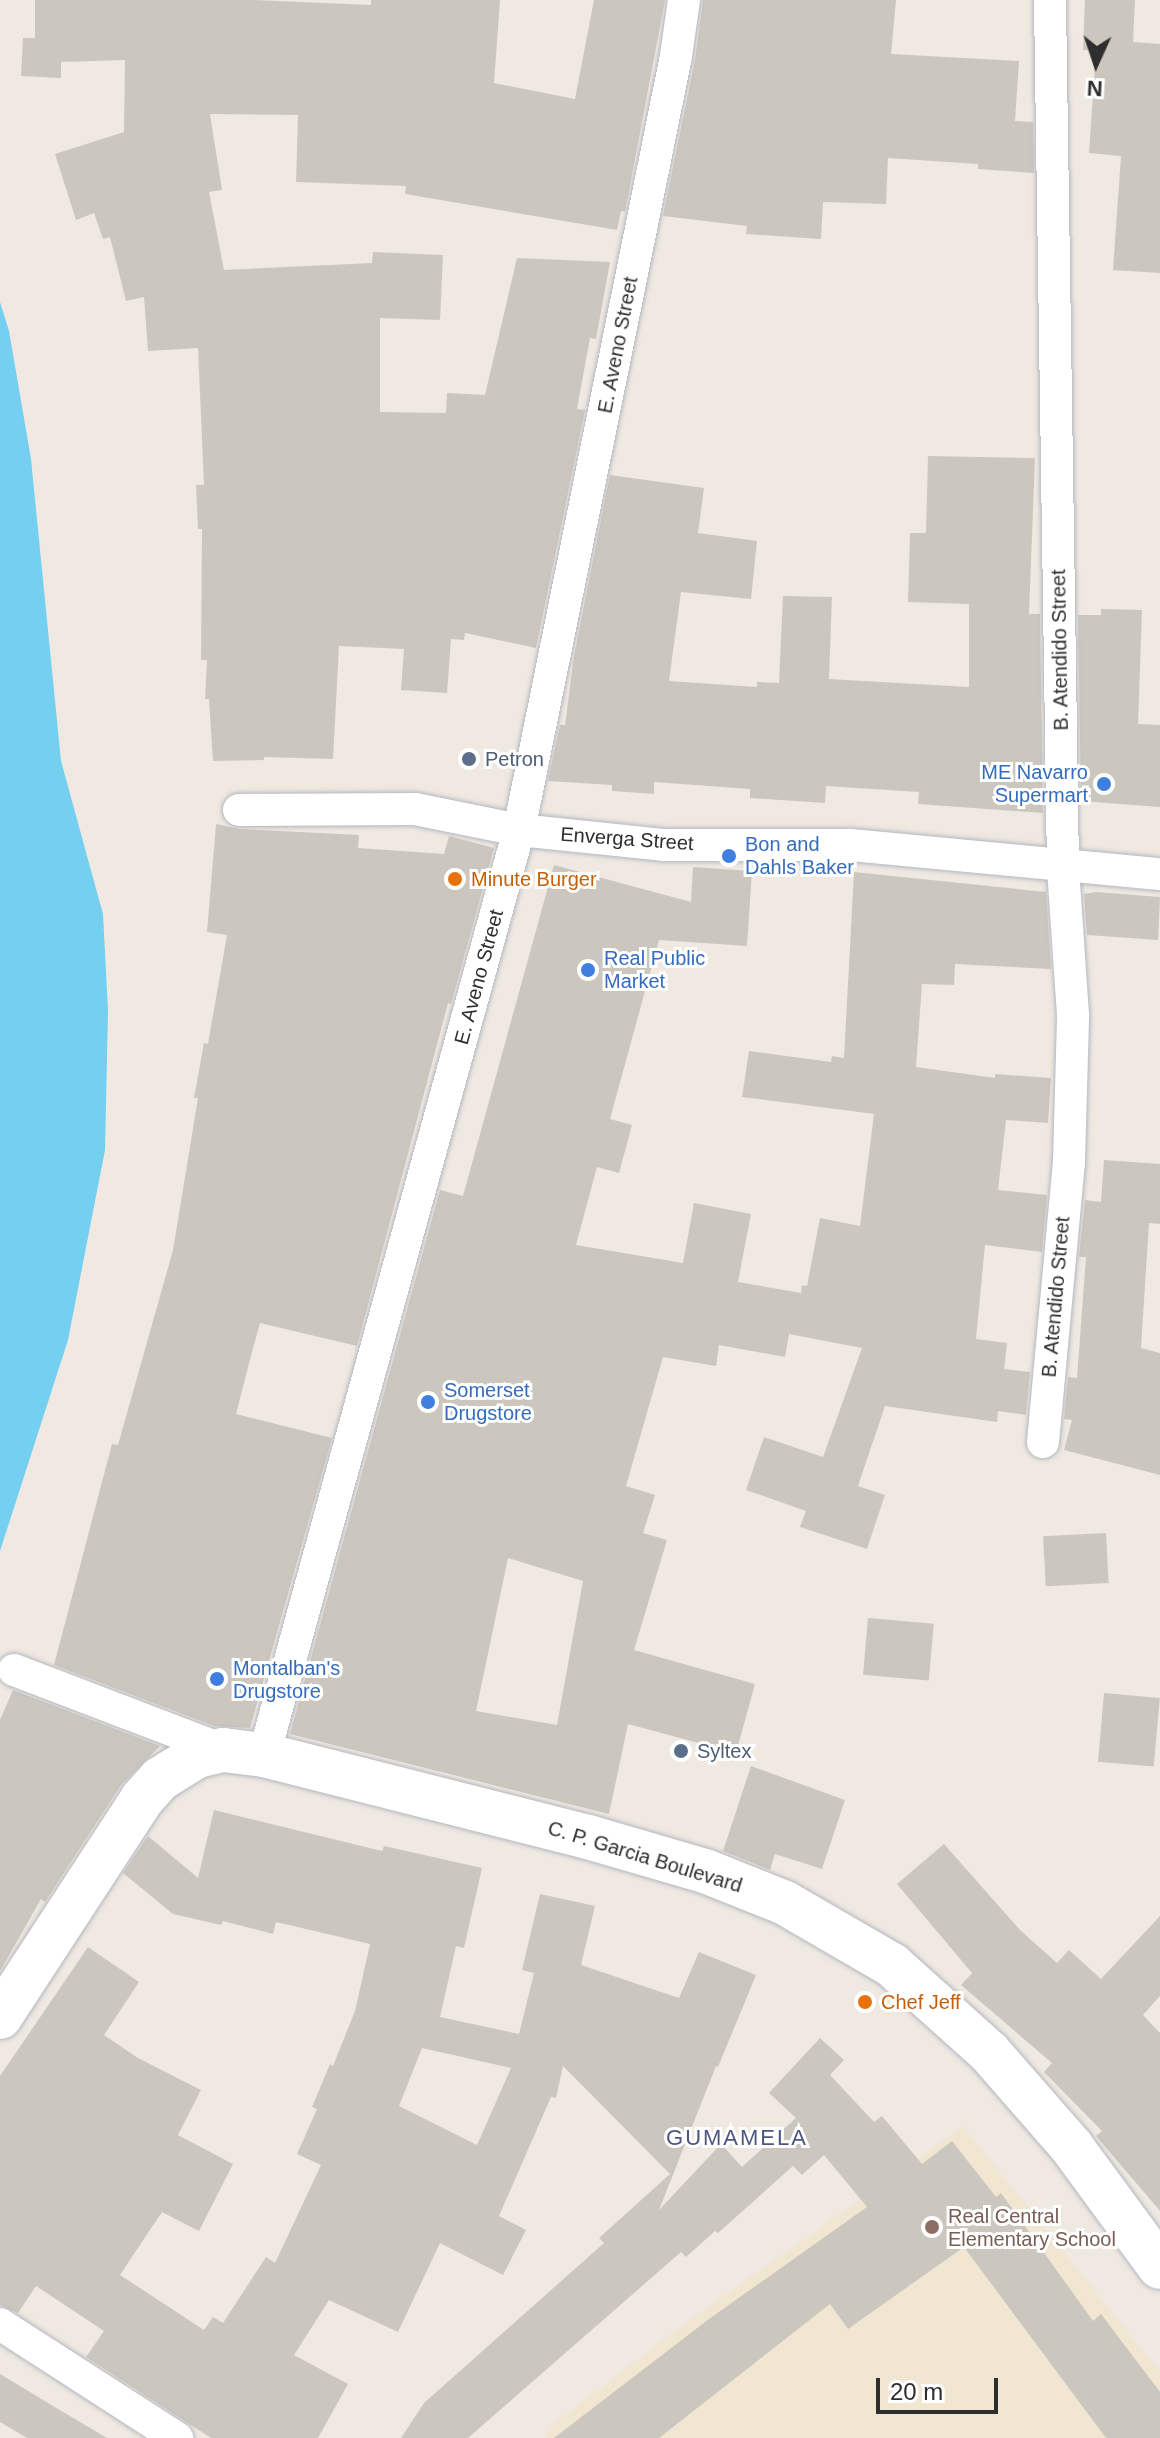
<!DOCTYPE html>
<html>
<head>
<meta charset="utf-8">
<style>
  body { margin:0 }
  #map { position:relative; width:1160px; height:2438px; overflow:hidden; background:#efe9e1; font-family:Arial,sans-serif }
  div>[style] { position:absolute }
  .education>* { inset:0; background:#f0e6d1 }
  .water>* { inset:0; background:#75cff0 }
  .building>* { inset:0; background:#cbc7bf; transform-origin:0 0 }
  .roads { filter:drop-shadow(0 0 2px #b4b7c1) drop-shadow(0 0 2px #b4b7c1) }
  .street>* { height:32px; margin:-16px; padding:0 16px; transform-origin:16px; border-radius:16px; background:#fff }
  .secondary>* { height:44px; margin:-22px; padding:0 22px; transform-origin:22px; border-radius:22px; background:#fff }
  .dots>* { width:22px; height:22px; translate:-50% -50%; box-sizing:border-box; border:4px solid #fff; border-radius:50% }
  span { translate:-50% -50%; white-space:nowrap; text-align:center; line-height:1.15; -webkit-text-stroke:6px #fff; paint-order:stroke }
  .street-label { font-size:20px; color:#2e2e2e }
  .service-label { font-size:20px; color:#4e5e75 }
  .left { translate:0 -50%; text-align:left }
  .shop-label { font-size:20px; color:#366cbe }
  .right { translate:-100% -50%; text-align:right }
  .food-label { font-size:20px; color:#c56008 }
  .education-label { font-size:20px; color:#785e54 }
  .neighbourhood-label { font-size:22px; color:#4d5680; letter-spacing:2px }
  .north { position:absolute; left:1056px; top:24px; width:80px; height:80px; -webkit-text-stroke:6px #fff; paint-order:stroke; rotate:183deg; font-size:22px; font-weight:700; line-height:32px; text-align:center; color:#2e2e2e }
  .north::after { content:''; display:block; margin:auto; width:28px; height:36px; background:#2e2e2e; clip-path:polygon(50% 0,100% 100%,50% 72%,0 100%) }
  .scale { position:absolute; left:876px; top:2378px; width:122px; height:36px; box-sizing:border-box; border:4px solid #2e2e2e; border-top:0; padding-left:10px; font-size:24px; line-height:28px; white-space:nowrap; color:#2e2e2e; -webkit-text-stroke:6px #fff; paint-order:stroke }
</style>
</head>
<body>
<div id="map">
  <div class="education">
    <div style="clip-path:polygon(963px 2126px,1160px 2372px,1160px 2438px,545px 2438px,552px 2425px,679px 2328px)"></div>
  </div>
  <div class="water">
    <div style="clip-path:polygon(0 302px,9px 331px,31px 459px,61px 761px,103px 914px,108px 1011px,105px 1150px,68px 1340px,0 1551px)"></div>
  </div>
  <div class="building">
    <div style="clip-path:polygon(35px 0,252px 0,371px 5px,371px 0,500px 0,494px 83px,575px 99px,594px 0,665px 0,625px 212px,621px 211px,617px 230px,405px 194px,406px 186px,296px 182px,298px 115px,210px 114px,222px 190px,209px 192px,224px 270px,372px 263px,373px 252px,443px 255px,440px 320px,380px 318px,380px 412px,446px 413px,447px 393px,485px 395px,517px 258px,610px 262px,596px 339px,590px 338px,577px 409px,585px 410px,536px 648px,465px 633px,464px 640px,451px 639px,447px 693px,401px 690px,404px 649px,339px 646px,333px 759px,264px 757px,264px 760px,213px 761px,209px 699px,205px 699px,207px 660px,201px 660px,202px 529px,198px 529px,196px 485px,204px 485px,198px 348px,148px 351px,144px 297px,126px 301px,110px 237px,103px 239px,94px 213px,76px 220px,55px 154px,124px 132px,125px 60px,61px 62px,61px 78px,21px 76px,23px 38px,35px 38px)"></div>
    <div style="clip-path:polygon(703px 0,896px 0,891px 54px,1019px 61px,1015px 121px,1033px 122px,1034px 173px,978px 169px,978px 164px,888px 158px,886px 204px,823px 202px,821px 239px,746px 234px,747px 226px,663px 216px,695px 60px)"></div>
    <div style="clip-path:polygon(1085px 0,1135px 0,1133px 42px,1160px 44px,1160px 273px,1113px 270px,1121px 156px,1089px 153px,1096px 50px,1083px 50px)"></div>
    <div style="clip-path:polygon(928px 456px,1035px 458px,1029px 614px,1040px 614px,1043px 813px,918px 804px,919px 792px,826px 786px,825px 803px,750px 798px,750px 789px,654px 782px,654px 794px,612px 791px,612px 785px,548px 781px,560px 725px,565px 725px,574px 656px,610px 475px,704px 488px,698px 533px,757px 541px,751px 599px,681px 592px,669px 681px,757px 687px,757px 682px,779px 683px,783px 596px,832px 597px,829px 679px,969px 687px,969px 604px,908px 602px,910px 533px,926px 533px)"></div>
    <div style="clip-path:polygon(1101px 609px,1142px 610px,1138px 724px,1160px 725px,1160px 807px,1081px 801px,1078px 615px,1101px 615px)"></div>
    <div style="clip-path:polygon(216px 824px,239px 829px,359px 835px,358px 848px,444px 854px,449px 836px,494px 848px,451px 1004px,448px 1003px,357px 1346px,260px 1323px,252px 1352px,236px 1414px,332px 1438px,250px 1728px,214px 1726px,54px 1665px,112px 1444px,118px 1445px,173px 1250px,198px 1098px,194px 1098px,204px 1043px,208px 1044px,227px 935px,207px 932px)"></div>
    <div style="clip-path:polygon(evenodd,554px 865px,691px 902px,693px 867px,752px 871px,747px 946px,659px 940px,610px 1119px,632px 1125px,619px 1173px,597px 1167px,576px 1245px,683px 1263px,694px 1203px,751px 1214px,738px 1282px,801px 1293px,802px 1285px,807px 1286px,820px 1218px,860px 1226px,874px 1114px,742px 1097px,749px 1051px,831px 1062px,832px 1056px,844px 1058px,854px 872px,1046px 892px,1051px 969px,955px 964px,954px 985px,922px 984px,916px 1067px,995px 1078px,995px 1074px,1051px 1078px,1048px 1123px,1006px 1120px,998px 1190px,1047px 1195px,1042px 1252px,985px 1245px,976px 1339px,1007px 1343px,1004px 1369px,1030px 1372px,1026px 1415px,998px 1411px,997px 1422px,885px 1406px,858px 1486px,885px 1495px,867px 1549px,800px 1527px,806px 1511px,746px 1490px,764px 1437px,823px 1457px,862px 1348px,789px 1334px,785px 1357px,719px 1345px,716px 1366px,663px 1357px,626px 1486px,655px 1495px,643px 1533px,667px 1540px,634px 1650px,755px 1684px,736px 1753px,628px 1724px,609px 1814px,290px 1734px,440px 1190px,463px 1196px,554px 865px,508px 1558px,583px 1581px,557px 1725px,476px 1711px,508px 1558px)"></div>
    <div style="clip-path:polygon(1096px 892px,1160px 897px,1158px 940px,1087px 935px,1084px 894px)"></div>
    <div style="clip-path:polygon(1104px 1160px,1160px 1164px,1160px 1224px,1149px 1223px,1141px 1348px,1160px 1353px,1160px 1475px,1064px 1450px,1072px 1420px,1064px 1419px,1068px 1377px,1077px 1378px,1086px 1257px,1079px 1257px,1085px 1200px,1101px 1202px)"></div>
    <div style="left:1106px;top:1533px;width:50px;height:63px;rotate:87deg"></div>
    <div style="left:868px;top:1618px;width:66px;height:57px;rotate:5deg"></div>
    <div style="clip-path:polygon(13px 1690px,160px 1746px,121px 1785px,45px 1902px,41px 1899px,0 1971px,0 1720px)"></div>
    <div style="left:1104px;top:1693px;width:56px;height:69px;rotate:5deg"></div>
    <div style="clip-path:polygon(751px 1766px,845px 1800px,822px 1869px,775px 1854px,770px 1870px,723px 1851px)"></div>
    <div style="clip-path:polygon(evenodd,214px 1810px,382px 1851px,384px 1846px,482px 1868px,464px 1948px,456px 1946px,440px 2017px,519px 2034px,534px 1973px,522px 1970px,540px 1894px,595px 1906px,581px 1965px,679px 1998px,699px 1952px,756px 1975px,718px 2067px,716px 2066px,659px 2210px,721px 2144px,742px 2167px,796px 2118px,769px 2093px,820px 2038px,844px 2060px,830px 2075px,874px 2122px,882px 2116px,922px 2164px,952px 2141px,996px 2197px,1001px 2193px,1093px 2321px,1101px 2314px,1160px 2392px,1160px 2438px,1106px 2438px,964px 2247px,848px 2329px,830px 2304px,659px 2438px,554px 2438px,709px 2319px,867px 2207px,824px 2155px,802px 2175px,793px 2166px,718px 2233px,715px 2231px,686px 2257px,681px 2252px,468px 2438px,401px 2438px,424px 2403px,604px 2243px,599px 2238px,670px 2174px,563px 2066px,556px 2098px,551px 2097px,499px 2216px,526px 2230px,503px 2275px,440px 2243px,398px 2332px,329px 2300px,294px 2355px,348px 2384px,318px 2438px,211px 2438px,86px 2357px,104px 2331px,36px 2286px,18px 2313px,0 2305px,0 2076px,88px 1947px,139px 1982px,104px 2035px,138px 2058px,201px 2090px,178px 2135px,233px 2164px,199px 2231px,162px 2212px,120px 2275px,204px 2330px,213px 2317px,223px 2323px,266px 2257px,275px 2263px,321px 2165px,297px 2154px,317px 2109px,312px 2107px,330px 2064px,333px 2066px,355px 2011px,370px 1944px,276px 1922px,273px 1934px,223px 1921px,221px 1925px,173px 1914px,123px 1873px,148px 1836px,198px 1878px,214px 1810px,422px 2048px,511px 2068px,477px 2145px,399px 2106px,422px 2048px)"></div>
    <div style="clip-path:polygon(944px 1844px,1020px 1930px,1057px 1963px,1069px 1950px,1101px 1979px,1160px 1916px,1160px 1996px,1143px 2015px,1160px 2033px,1160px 2211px,1096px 2136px,1102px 2131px,1044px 2072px,1052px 2063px,961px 1985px,972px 1973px,897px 1884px)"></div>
    <div style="clip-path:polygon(0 2374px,53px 2406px,107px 2438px,27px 2438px,0 2422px)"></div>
  </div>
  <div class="roads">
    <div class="street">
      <div style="left:239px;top:810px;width:176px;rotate:-0.3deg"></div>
      <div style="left:415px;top:809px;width:106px;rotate:11.4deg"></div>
      <div style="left:519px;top:830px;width:147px;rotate:5.9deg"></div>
      <div style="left:665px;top:845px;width:186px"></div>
      <div style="left:851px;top:845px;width:310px;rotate:5.4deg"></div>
      <div style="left:1043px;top:1442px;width:281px;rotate:-84.7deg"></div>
      <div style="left:1069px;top:1162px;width:147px;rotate:-88.4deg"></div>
      <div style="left:1073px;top:1015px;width:147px;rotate:-93.9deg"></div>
      <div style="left:1063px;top:868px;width:868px;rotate:-90.86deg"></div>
      <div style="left:14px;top:1670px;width:224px;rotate:20.9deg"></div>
      <div style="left:264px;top:1755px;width:960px;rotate:-74.59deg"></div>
      <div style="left:519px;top:830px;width:790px;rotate:-78.53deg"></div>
      <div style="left:676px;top:56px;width:57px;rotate:-81.9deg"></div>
      <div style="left:0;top:2324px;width:211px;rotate:32.8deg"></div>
    </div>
    <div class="secondary">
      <div style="left:0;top:2017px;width:260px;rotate:-56.9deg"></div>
      <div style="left:142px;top:1799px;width:27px;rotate:-48deg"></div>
      <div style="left:160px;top:1779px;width:44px;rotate:-31.9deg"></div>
      <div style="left:197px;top:1756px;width:27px;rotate:-13deg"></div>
      <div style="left:223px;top:1750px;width:41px;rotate:7deg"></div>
      <div style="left:264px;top:1755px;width:334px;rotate:14.2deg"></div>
      <div style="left:588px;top:1837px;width:122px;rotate:16.2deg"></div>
      <div style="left:705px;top:1871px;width:86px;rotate:21.8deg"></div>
      <div style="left:785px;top:1903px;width:124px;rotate:30.1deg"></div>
      <div style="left:892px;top:1965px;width:130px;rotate:41.9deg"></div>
      <div style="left:989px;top:2052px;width:125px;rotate:48.9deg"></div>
      <div style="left:1071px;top:2146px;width:150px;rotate:53.7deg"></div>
    </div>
  </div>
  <div class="dots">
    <div style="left:469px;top:759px;background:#5c6f8a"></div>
    <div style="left:1104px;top:784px;background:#3f7fe0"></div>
    <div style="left:729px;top:856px;background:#3f7fe0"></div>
    <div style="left:455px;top:879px;background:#e8710a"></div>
    <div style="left:588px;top:970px;background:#3f7fe0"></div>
    <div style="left:428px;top:1402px;background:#3f7fe0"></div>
    <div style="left:217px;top:1679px;background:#3f7fe0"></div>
    <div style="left:681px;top:1751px;background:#5c6f8a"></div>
    <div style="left:865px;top:2002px;background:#e8710a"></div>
    <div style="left:932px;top:2227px;background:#8d6e63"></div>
  </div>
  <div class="street-label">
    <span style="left:618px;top:345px;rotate:-79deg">E. Aveno Street</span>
    <span style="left:1060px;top:650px;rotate:-91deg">B. Atendido Street</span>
    <span style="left:627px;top:839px;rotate:4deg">Enverga Street</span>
    <span style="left:479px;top:977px;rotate:-75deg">E. Aveno Street</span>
    <span style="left:1056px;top:1297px;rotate:-85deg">B. Atendido Street</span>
    <span style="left:645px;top:1857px;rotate:17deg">C. P. Garcia Boulevard</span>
  </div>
  <div class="service-label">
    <span class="left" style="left:485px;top:759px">Petron</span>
    <span class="left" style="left:697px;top:1751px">Syltex</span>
  </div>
  <div class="shop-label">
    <span class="right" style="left:1088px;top:784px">ME Navarro<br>Supermart</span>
    <span class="left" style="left:745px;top:856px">Bon and<br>Dahls Baker</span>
    <span class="left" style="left:604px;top:970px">Real Public<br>Market</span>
    <span class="left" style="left:444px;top:1402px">Somerset<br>Drugstore</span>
    <span class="left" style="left:233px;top:1680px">Montalban's<br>Drugstore</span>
  </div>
  <div class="food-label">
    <span class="left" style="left:471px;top:879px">Minute Burger</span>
    <span class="left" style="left:881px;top:2002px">Chef Jeff</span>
  </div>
  <div class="education-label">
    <span class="left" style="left:948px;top:2228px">Real Central<br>Elementary School</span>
  </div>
  <div class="neighbourhood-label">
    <span style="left:737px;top:2138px">GUMAMELA</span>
  </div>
  <div class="north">N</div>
  <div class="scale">20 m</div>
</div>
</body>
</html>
